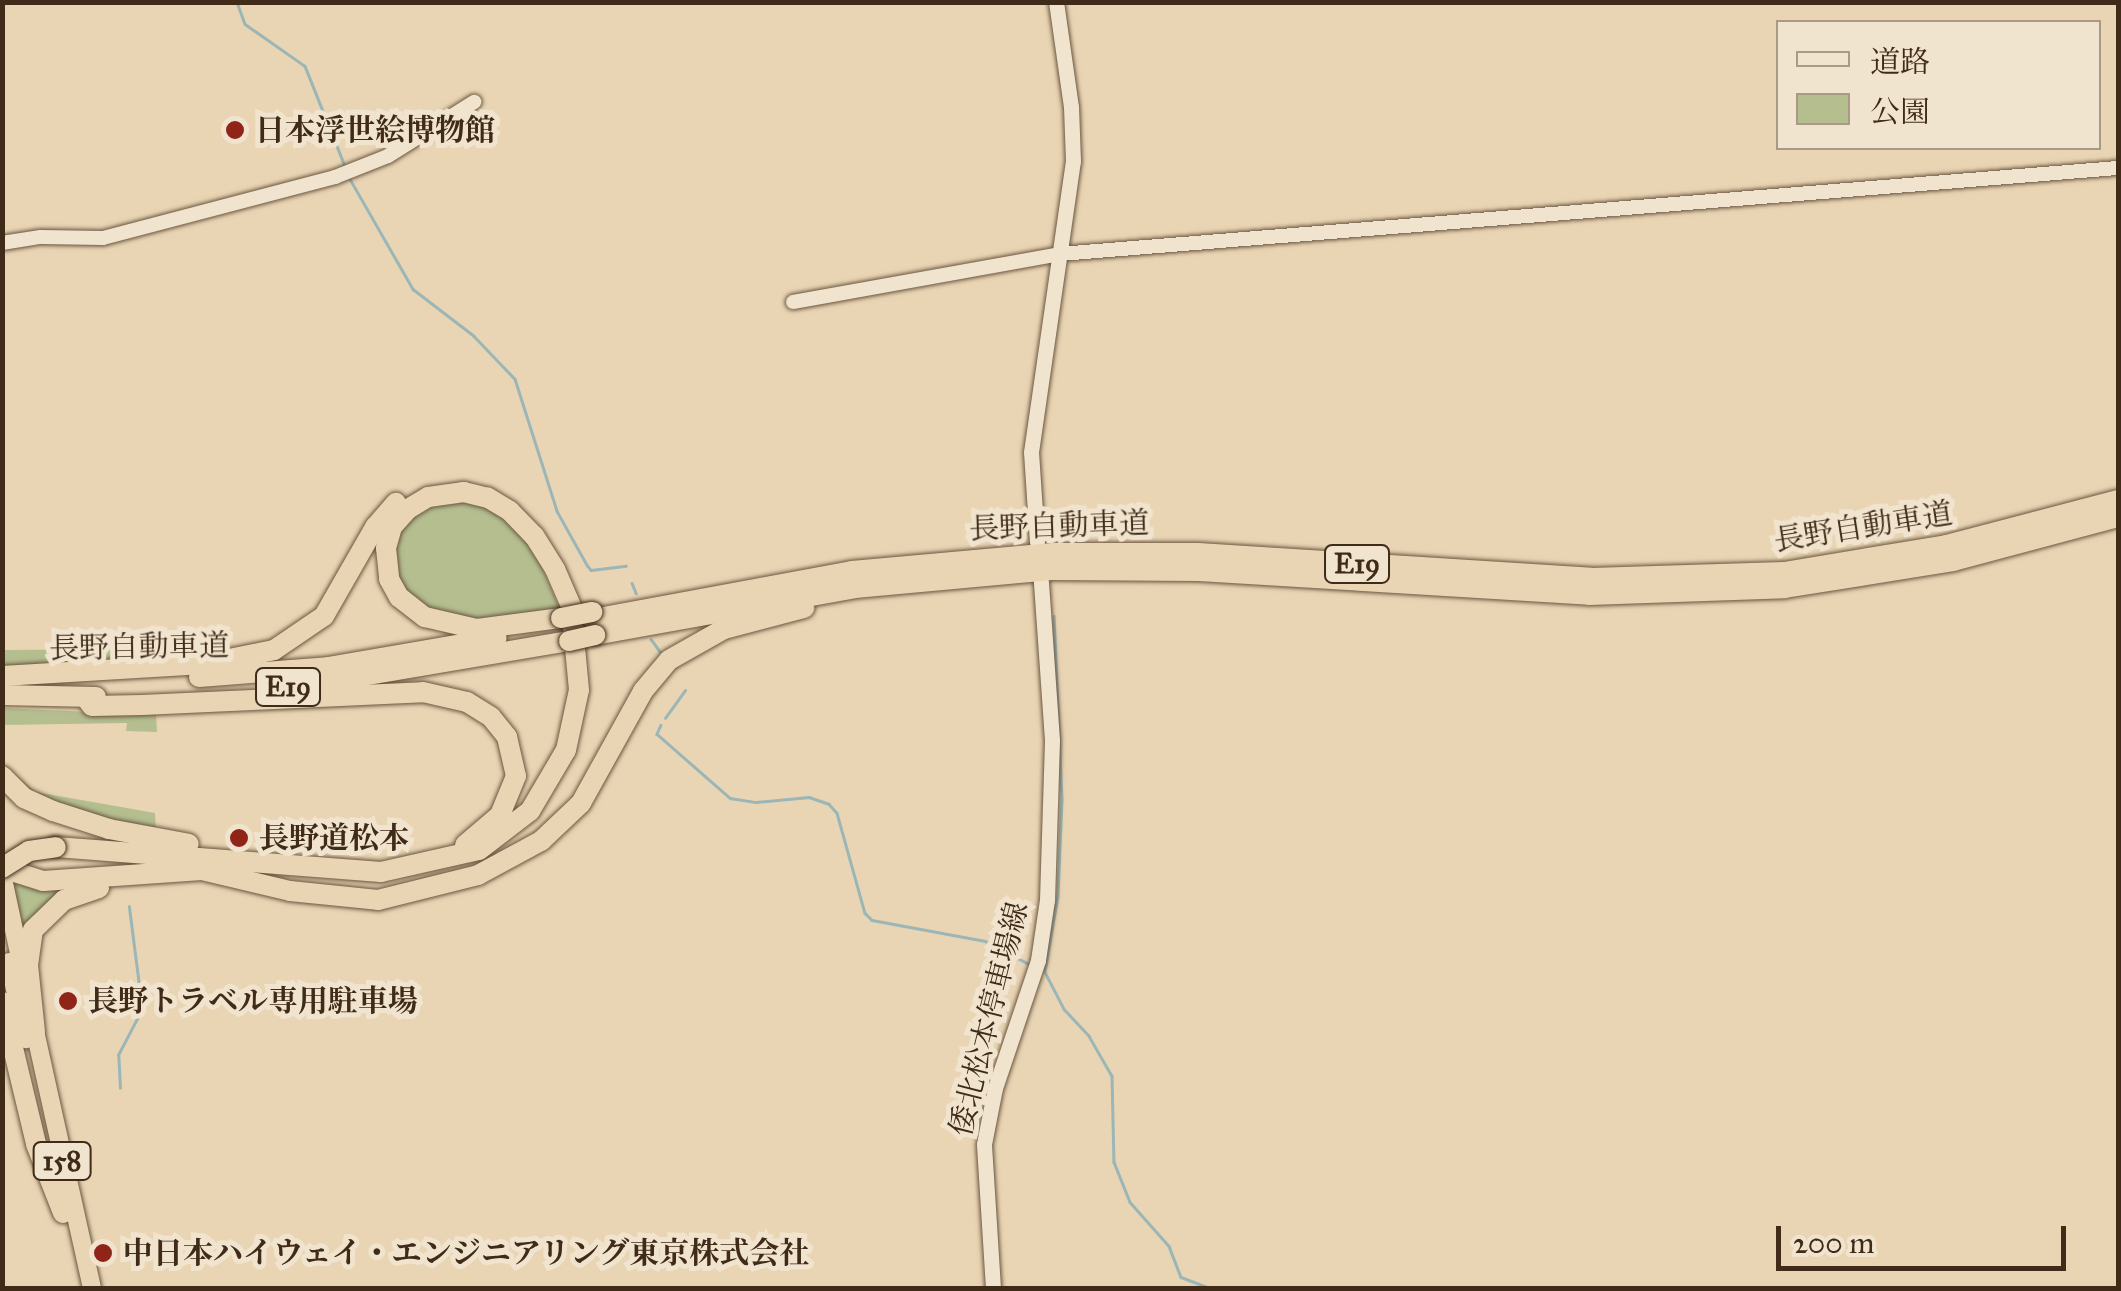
<!DOCTYPE html>
<html>
<head>
<meta charset="utf-8">
<style>
  body { margin:0 }
  #map { position:relative; width:2121px; height:1291px; overflow:hidden; background:#e9d5b4; font-family:"IM FELL Great Primer","Noto Serif JP",serif }
  div>[style] { position:absolute }
  .green>* { inset:0; background:#b4be8f }
  .stream>* { height:2.5px; margin:-1.25px; padding:0 1.25px; transform-origin:1.25px; border-radius:1.25px; background:#9bb6b7 }
  .roads { filter:drop-shadow(0 0 2px #6a563f) drop-shadow(0 0 2px #6a563f) }
  .tertiary>* { height:14px; margin:-7px; padding:0 7px; transform-origin:7px; border-radius:7px; background:#f1e4ce }
  .secondary>* { height:15px; margin:-7.5px; padding:0 7.5px; transform-origin:7.5px; border-radius:7.5px; background:#f1e4ce }
  .trunk>* { height:18px; margin:-9px; padding:0 9px; transform-origin:9px; border-radius:9px; background:#e9d5b4 }
  .motorway>* { height:20px; margin:-10px; padding:0 10px; transform-origin:10px; border-radius:10px; background:#e9d5b4 }
  .bridges { filter:drop-shadow(0 0 2px #3f2b18) drop-shadow(0 0 2px #3f2b18) }
  .motorway-bridge>* { height:20px; margin:-10px; padding:0 10px; transform-origin:10px; border-radius:10px; background:#e9d5b4 }
  .dots>* { width:28px; height:28px; translate:-50% -50%; box-sizing:border-box; border:5px solid #f1e4ce; border-radius:50% }
  span { translate:-50% -50%; white-space:nowrap; text-align:center; line-height:1.15; -webkit-text-stroke:10px #f1e4ce; paint-order:stroke }
  .shield-label span { padding:2px 8px; background:#f1e4ce; border:2px solid; border-radius:8px; -webkit-text-stroke-width:0 }
  .shield-label { font-size:28px; color:#3f2b18; font-weight:700 }
  .poi-label { font-size:30px; color:#3f2b18; font-weight:700 }
  .left { translate:0 -50%; text-align:left }
  .street-label { font-size:30px; color:#3f2b18 }
  .frame { position:absolute; inset:0; border:5px solid #3f2b18; pointer-events:none }
  .legend { position:absolute; left:1776px; top:20px; width:325px; height:130px; box-sizing:border-box; background:#f1e4ce; border:2px solid #aa9a85; margin:0; padding:12px 18px; list-style:none; font-size:30px; color:#3f2b18 }
  .legend li { display:flex; align-items:center; gap:20px; height:50px }
  .legend b { width:50px; border:2px solid #aa9a85 }
  .scale { position:absolute; left:1776px; top:1226px; width:290px; height:45px; box-sizing:border-box; border:5px solid #3f2b18; border-top:0; padding-left:12px; font-size:30px; line-height:35px; white-space:nowrap; color:#3f2b18; -webkit-text-stroke:8px #f1e4ce; paint-order:stroke }
</style>
</head>
<body>
<div id="map">
  <div class="green">
    <div style="clip-path:polygon(473px 498px,507px 517px,536px 553px,558px 605px,543px 613px,467px 622px,424px 612px,397px 584px,392px 554px,400px 528px,426px 504px)"></div>
    <div style="clip-path:polygon(148px 649px,155px 660px,3px 666px,2px 650px)"></div>
    <div style="clip-path:polygon(2px 708px,156px 715px,157px 732px,126px 731px,127px 723px,3px 725px)"></div>
    <div style="clip-path:polygon(2px 759px,5px 766px,36px 792px,155px 813px,156px 832px,42px 803px,7px 775px)"></div>
    <div style="clip-path:polygon(9px 878px,68px 886px,23px 933px)"></div>
  </div>
  <div class="stream">
    <div style="left:237px;top:2px;width:23px;rotate:70deg"></div>
    <div style="left:245px;top:24px;width:73px;rotate:35deg"></div>
    <div style="left:305px;top:66px;width:108px;rotate:68.2deg"></div>
    <div style="left:350px;top:179px;width:127px;rotate:60.2deg"></div>
    <div style="left:413px;top:289px;width:76px;rotate:37.5deg"></div>
    <div style="left:473px;top:335px;width:61px;rotate:46.3deg"></div>
    <div style="left:515px;top:379px;width:139px;rotate:72.3deg"></div>
    <div style="left:557px;top:511px;width:62px;rotate:60.9deg"></div>
    <div style="left:587px;top:565px;width:6px;rotate:51deg"></div>
    <div style="left:591px;top:570px;width:35px;rotate:-7deg"></div>
    <div style="left:632px;top:583px;width:11px;rotate:68deg"></div>
    <div style="left:1054px;top:616px;width:184px;rotate:87.5deg"></div>
    <div style="left:1062px;top:800px;width:96px;rotate:92.4deg"></div>
    <div style="left:1058px;top:896px;width:77px;rotate:99.7deg"></div>
    <div style="left:1045px;top:972px;width:42px;rotate:62.8deg"></div>
    <div style="left:1064px;top:1009px;width:37px;rotate:47deg"></div>
    <div style="left:1089px;top:1036px;width:46px;rotate:60.1deg"></div>
    <div style="left:1112px;top:1076px;width:86px;rotate:88.7deg"></div>
    <div style="left:1114px;top:1162px;width:43px;rotate:68.2deg"></div>
    <div style="left:1130px;top:1202px;width:59px;rotate:48.4deg"></div>
    <div style="left:1169px;top:1246px;width:33px;rotate:69deg"></div>
    <div style="left:1181px;top:1277px;width:31px;rotate:21deg"></div>
    <div style="left:651px;top:639px;width:17px;rotate:54deg"></div>
    <div style="left:665px;top:718px;width:34px;rotate:-54deg"></div>
    <div style="left:661px;top:725px;width:10px;rotate:114deg"></div>
    <div style="left:657px;top:734px;width:97px;rotate:41.2deg"></div>
    <div style="left:730px;top:798px;width:26px;rotate:9deg"></div>
    <div style="left:756px;top:802px;width:53px;rotate:-5.4deg"></div>
    <div style="left:809px;top:797px;width:21px;rotate:19deg"></div>
    <div style="left:829px;top:804px;width:12px;rotate:48deg"></div>
    <div style="left:837px;top:813px;width:104px;rotate:74.4deg"></div>
    <div style="left:865px;top:913px;width:10px;rotate:45deg"></div>
    <div style="left:872px;top:920px;width:115px;rotate:10.5deg"></div>
    <div style="left:985px;top:941px;width:50px;rotate:27.6deg"></div>
    <div style="left:120px;top:1088px;width:33px;rotate:-93deg"></div>
    <div style="left:118px;top:1055px;width:52px;rotate:-62.4deg"></div>
    <div style="left:142px;top:1009px;width:103px;rotate:-97.3deg"></div>
  </div>
  <div class="roads">
    <div class="tertiary">
      <div style="left:2px;top:243px;width:39px;rotate:-9deg"></div>
      <div style="left:41px;top:237px;width:62px;rotate:0.9deg"></div>
      <div style="left:103px;top:238px;width:240px;rotate:-14.7deg"></div>
      <div style="left:335px;top:177px;width:57px;rotate:-21.6deg"></div>
      <div style="left:388px;top:156px;width:102px;rotate:-32.1deg"></div>
      <div style="left:793px;top:302px;width:271px;rotate:-10.2deg"></div>
      <div style="left:1060px;top:254px;width:1061px;rotate:-4.65deg"></div>
    </div>
    <div class="secondary">
      <div style="left:1037px;top:542px;width:90px;rotate:-93.8deg"></div>
      <div style="left:1031px;top:452px;width:294px;rotate:-81.8deg"></div>
      <div style="left:1073px;top:161px;width:54px;rotate:-92.1deg"></div>
      <div style="left:1071px;top:107px;width:106px;rotate:-98.1deg"></div>
      <div style="left:993px;top:1288px;width:144px;rotate:-93.6deg"></div>
      <div style="left:984px;top:1144px;width:57px;rotate:-78.9deg"></div>
      <div style="left:995px;top:1088px;width:135px;rotate:-71.4deg"></div>
      <div style="left:1038px;top:960px;width:61px;rotate:-81.5deg"></div>
      <div style="left:1047px;top:900px;width:160px;rotate:-88.2deg"></div>
      <div style="left:1052px;top:740px;width:158px;rotate:-94deg"></div>
    </div>
    <div class="trunk">
      <div style="left:2px;top:874px;width:105px;rotate:77.9deg"></div>
      <div style="left:9px;top:962px;width:79px;rotate:77.6deg"></div>
      <div style="left:33px;top:1022px;width:272px;rotate:77.5deg"></div>
    </div>
    <div class="motorway">
      <div style="left:593px;top:619px;width:263px;rotate:-10.5deg"></div>
      <div style="left:852px;top:571px;width:202px;rotate:-5.1deg"></div>
      <div style="left:1053px;top:553px;width:145px"></div>
      <div style="left:1198px;top:553px;width:394px;rotate:3.6deg"></div>
      <div style="left:1591px;top:578px;width:193px;rotate:-1.8deg"></div>
      <div style="left:1784px;top:572px;width:165px;rotate:-9.4deg"></div>
      <div style="left:1947px;top:545px;width:177px;rotate:-14.7deg"></div>
      <div style="left:595px;top:635px;width:264px;rotate:-10.2deg"></div>
      <div style="left:855px;top:588px;width:200px;rotate:-5.2deg"></div>
      <div style="left:1054px;top:570px;width:145px;rotate:0.4deg"></div>
      <div style="left:1199px;top:571px;width:391px;rotate:3.5deg"></div>
      <div style="left:1589px;top:595px;width:196px;rotate:-2deg"></div>
      <div style="left:1785px;top:588px;width:170px;rotate:-9.1deg"></div>
      <div style="left:1953px;top:561px;width:171px;rotate:-14.9deg"></div>
      <div style="left:2px;top:676px;width:202px;rotate:-3.4deg"></div>
      <div style="left:204px;top:664px;width:71px;rotate:-11.3deg"></div>
      <div style="left:274px;top:650px;width:60px;rotate:-34.2deg"></div>
      <div style="left:324px;top:616px;width:103px;rotate:-60.2deg"></div>
      <div style="left:375px;top:527px;width:32px;rotate:-49deg"></div>
      <div style="left:199px;top:677px;width:129px;rotate:-4.4deg"></div>
      <div style="left:328px;top:667px;width:171px;rotate:-9.7deg"></div>
      <div style="left:315px;top:684px;width:258px;rotate:-9.6deg"></div>
      <div style="left:2px;top:695px;width:94px;rotate:1.2deg"></div>
      <div style="left:85px;top:697px;width:11px;rotate:52deg"></div>
      <div style="left:92px;top:706px;width:50px;rotate:-1.1deg"></div>
      <div style="left:142px;top:705px;width:281px;rotate:-2.6deg"></div>
      <div style="left:423px;top:692px;width:45px;rotate:12.8deg"></div>
      <div style="left:467px;top:702px;width:28px;rotate:32deg"></div>
      <div style="left:491px;top:717px;width:26px;rotate:51deg"></div>
      <div style="left:507px;top:737px;width:40px;rotate:77deg"></div>
      <div style="left:516px;top:776px;width:42px;rotate:112.3deg"></div>
      <div style="left:500px;top:815px;width:46px;rotate:139.4deg"></div>
      <div style="left:2px;top:776px;width:31px;rotate:45deg"></div>
      <div style="left:24px;top:798px;width:32px;rotate:24deg"></div>
      <div style="left:53px;top:811px;width:59px;rotate:17.8deg"></div>
      <div style="left:109px;top:829px;width:81px;rotate:10.6deg"></div>
      <div style="left:56px;top:847px;width:326px;rotate:4.4deg"></div>
      <div style="left:381px;top:872px;width:100px;rotate:-12.7deg"></div>
      <div style="left:479px;top:850px;width:64px;rotate:-37.4deg"></div>
      <div style="left:530px;top:811px;width:71px;rotate:-59.5deg"></div>
      <div style="left:566px;top:750px;width:61px;rotate:-77.8deg"></div>
      <div style="left:579px;top:690px;width:84px;rotate:-95.4deg"></div>
      <div style="left:571px;top:606px;width:40px;rotate:-113.4deg"></div>
      <div style="left:555px;top:569px;width:39px;rotate:-122deg"></div>
      <div style="left:534px;top:536px;width:35px;rotate:-134deg"></div>
      <div style="left:510px;top:511px;width:26px;rotate:-149deg"></div>
      <div style="left:488px;top:498px;width:25px;rotate:-166deg"></div>
      <div style="left:464px;top:492px;width:36px;rotate:172deg"></div>
      <div style="left:428px;top:497px;width:23px;rotate:149deg"></div>
      <div style="left:408px;top:509px;width:24px;rotate:132deg"></div>
      <div style="left:392px;top:527px;width:22px;rotate:106deg"></div>
      <div style="left:386px;top:548px;width:31px;rotate:84deg"></div>
      <div style="left:389px;top:579px;width:21px;rotate:61deg"></div>
      <div style="left:399px;top:597px;width:33px;rotate:38deg"></div>
      <div style="left:425px;top:617px;width:53px;rotate:13deg"></div>
      <div style="left:477px;top:629px;width:85px;rotate:-7.5deg"></div>
      <div style="left:2px;top:868px;width:43px;rotate:17.6deg"></div>
      <div style="left:43px;top:881px;width:159px;rotate:-4deg"></div>
      <div style="left:202px;top:870px;width:90px;rotate:13.4deg"></div>
      <div style="left:290px;top:891px;width:88px;rotate:5.8deg"></div>
      <div style="left:378px;top:900px;width:103px;rotate:-14deg"></div>
      <div style="left:478px;top:875px;width:72px;rotate:-28.4deg"></div>
      <div style="left:541px;top:841px;width:55px;rotate:-43.5deg"></div>
      <div style="left:581px;top:803px;width:128px;rotate:-61deg"></div>
      <div style="left:643px;top:691px;width:40px;rotate:-50deg"></div>
      <div style="left:669px;top:660px;width:63px;rotate:-29.4deg"></div>
      <div style="left:724px;top:629px;width:83px;rotate:-14.7deg"></div>
      <div style="left:2px;top:1002px;width:146px;rotate:76.5deg"></div>
      <div style="left:36px;top:1144px;width:74px;rotate:68.6deg"></div>
      <div style="left:35px;top:1032px;width:67px;rotate:-96deg"></div>
      <div style="left:28px;top:965px;width:35px;rotate:-82deg"></div>
      <div style="left:33px;top:930px;width:43px;rotate:-44.1deg"></div>
      <div style="left:64px;top:900px;width:37px;rotate:-19deg"></div>
    </div>
  </div>
  <div class="bridges">
    <div class="motorway-bridge">
      <div style="left:561px;top:618px;width:32px;rotate:-11deg"></div>
      <div style="left:569px;top:641px;width:27px;rotate:-13deg"></div>
      <div style="left:2px;top:868px;width:32px;rotate:-32deg"></div>
      <div style="left:29px;top:851px;width:27px;rotate:-8deg"></div>
    </div>
  </div>
  <div class="dots">
    <div style="left:235px;top:130px;background:#8f2418"></div>
    <div style="left:239px;top:838px;background:#8f2418"></div>
    <div style="left:68px;top:1001px;background:#8f2418"></div>
    <div style="left:103px;top:1253px;background:#8f2418"></div>
  </div>
  <div class="shield-label">
    <span style="left:1357px;top:564px">E19</span>
    <span style="left:288px;top:687px">E19</span>
    <span style="left:62px;top:1161px">158</span>
  </div>
  <div class="poi-label">
    <span class="left" style="left:255px;top:130px">日本浮世絵博物館</span>
    <span class="left" style="left:259px;top:838px">長野道松本</span>
    <span class="left" style="left:88px;top:1001px">長野トラベル専用駐車場</span>
    <span class="left" style="left:123px;top:1253px">中日本ハイウェイ・エンジニアリング東京株式会社</span>
  </div>
  <div class="street-label">
    <span style="left:1059px;top:526px;rotate:-2deg">長野自動車道</span>
    <span style="left:1863px;top:527px;rotate:-9deg">長野自動車道</span>
    <span style="left:139px;top:647px;rotate:-1deg">長野自動車道</span>
    <span style="left:989px;top:1019px;rotate:-76deg">倭北松本停車場線</span>
  </div>
  <div class="frame"></div>
  <ul class="legend">
  <li><b style="height:12px;background:#f1e4ce"></b>道路</li>
  <li><b style="height:28px;background:#b4be8f"></b>公園</li>
  </ul>
  <div class="scale">200 m</div>
</div>
</body>
</html>
